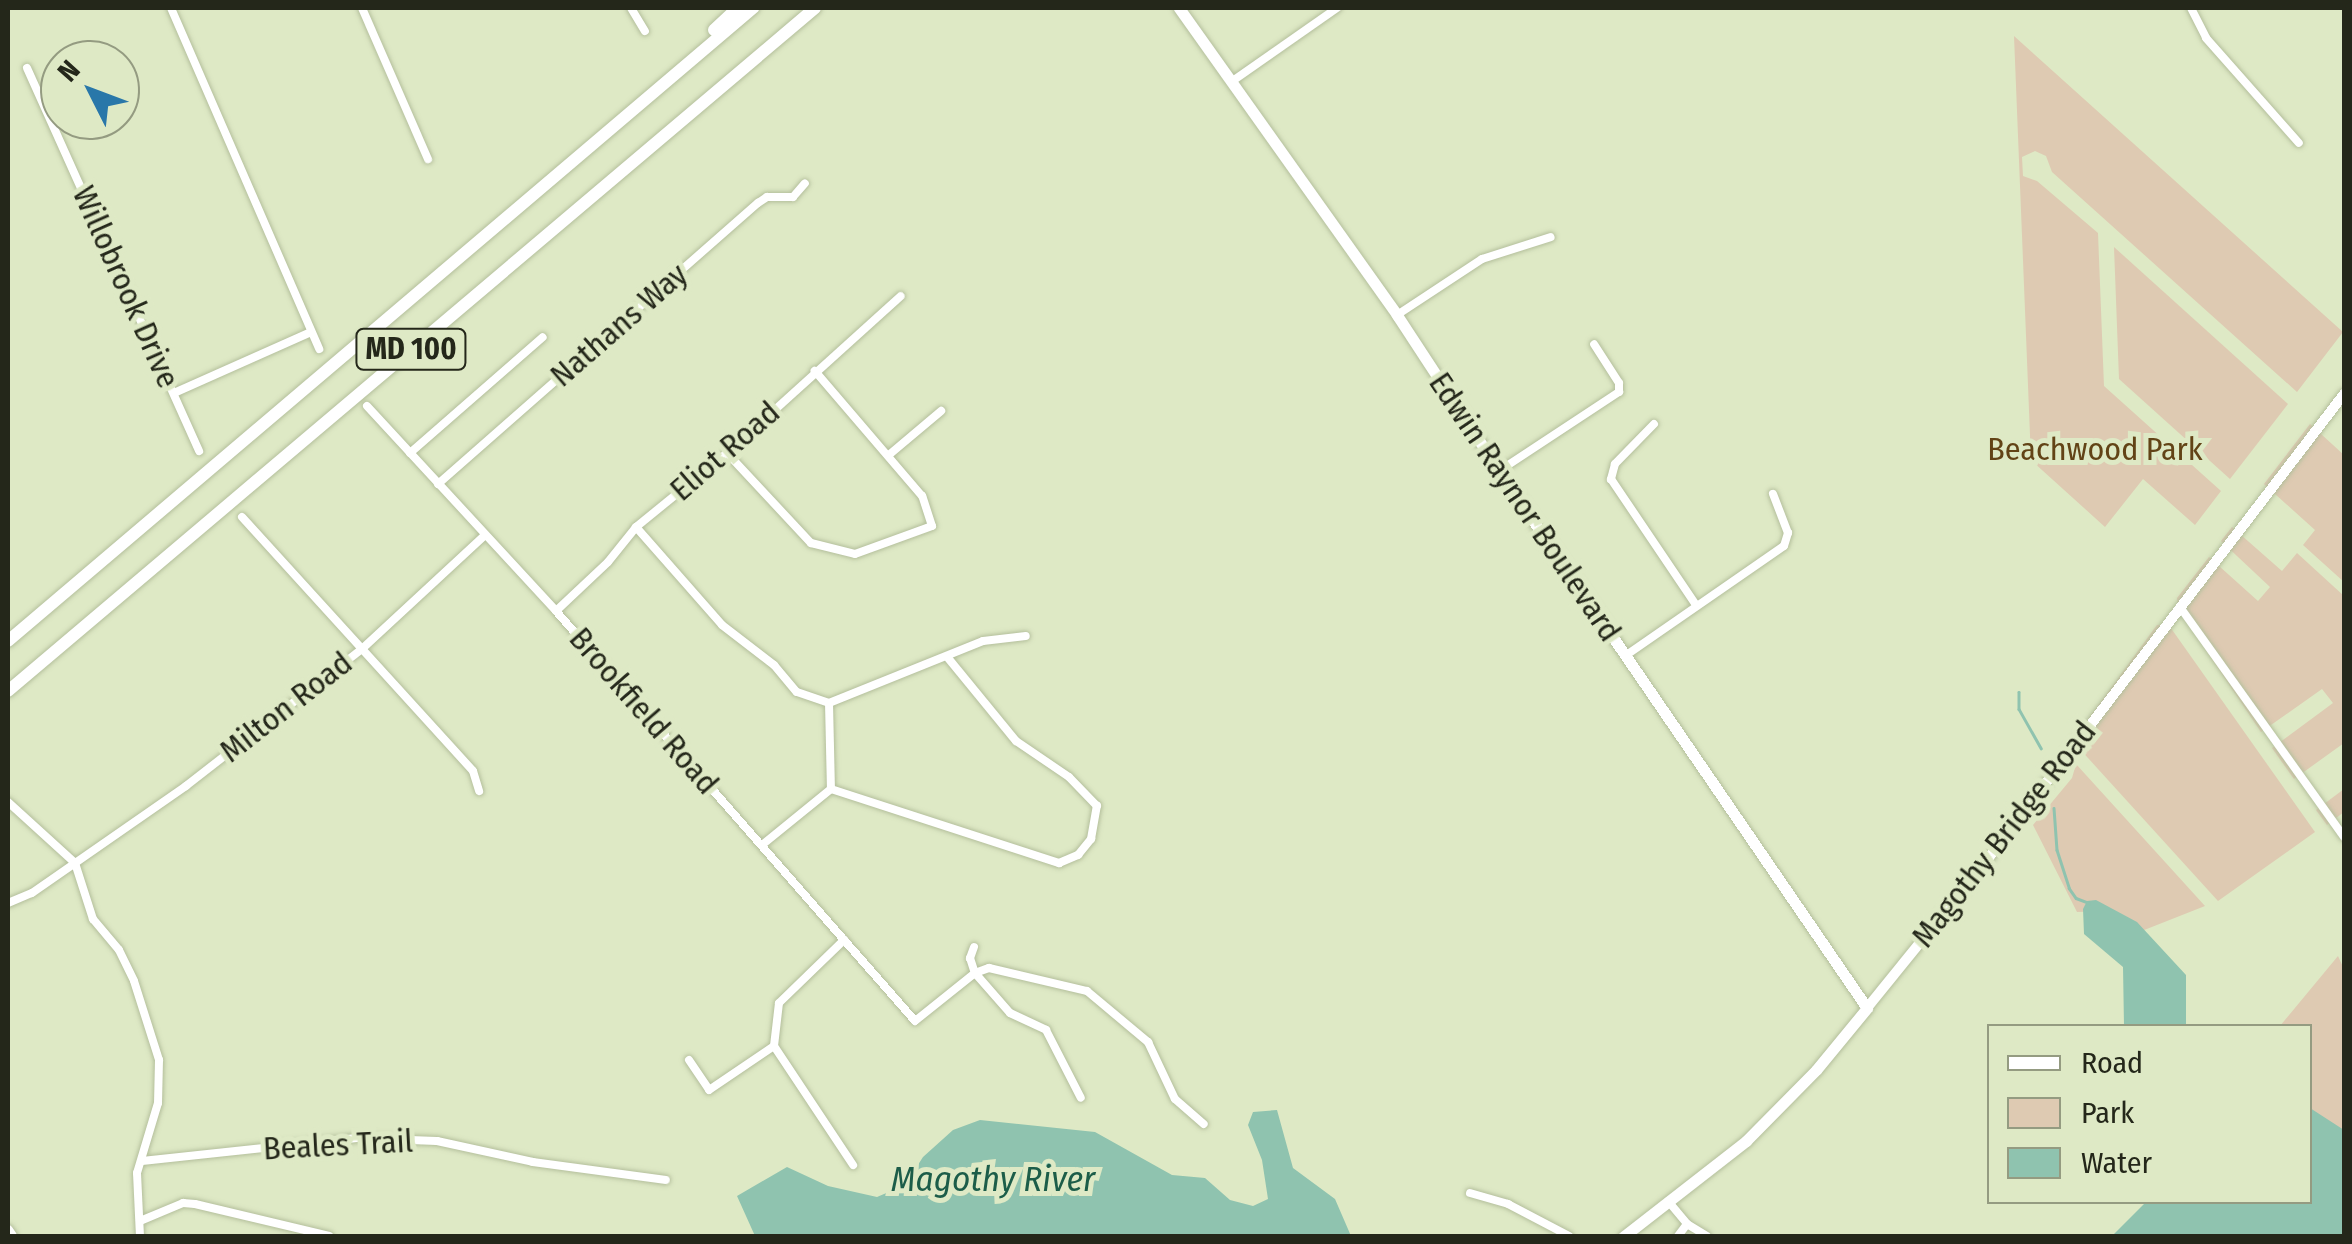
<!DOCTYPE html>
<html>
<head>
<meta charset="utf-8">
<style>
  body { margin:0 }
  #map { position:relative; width:2352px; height:1244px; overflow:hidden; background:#dee9c5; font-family:"Fira Sans Condensed",sans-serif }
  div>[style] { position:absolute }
  .green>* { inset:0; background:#decab2 }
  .water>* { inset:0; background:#8fc3af }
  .stream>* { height:2.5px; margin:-1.25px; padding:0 1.25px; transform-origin:1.25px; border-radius:1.25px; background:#8fc3af }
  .roads { filter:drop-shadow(0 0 2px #b4bf9c) drop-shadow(0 0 2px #b4bf9c) }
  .street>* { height:8px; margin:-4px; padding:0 4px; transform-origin:4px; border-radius:4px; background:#fff }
  .secondary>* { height:10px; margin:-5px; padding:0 5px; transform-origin:5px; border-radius:5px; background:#fff }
  .primary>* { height:11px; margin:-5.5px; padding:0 5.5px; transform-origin:5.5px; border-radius:5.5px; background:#fff }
  .highway>* { height:12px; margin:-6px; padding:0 6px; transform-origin:6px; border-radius:6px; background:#fff }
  span { translate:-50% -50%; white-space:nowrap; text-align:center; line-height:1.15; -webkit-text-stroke:10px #dee9c5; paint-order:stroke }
  .shield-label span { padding:2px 8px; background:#dee9c5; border:2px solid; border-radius:8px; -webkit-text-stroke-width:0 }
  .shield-label { font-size:30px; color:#24271a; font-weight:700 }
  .street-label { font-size:32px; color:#24271a }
  .park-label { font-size:32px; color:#624316 }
  .water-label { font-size:35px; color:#1c5d49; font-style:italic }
  .frame { position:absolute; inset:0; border:10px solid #24271a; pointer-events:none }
  .legend { position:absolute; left:1987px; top:1024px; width:325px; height:180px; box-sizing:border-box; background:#dee9c5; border:2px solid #949b81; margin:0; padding:12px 18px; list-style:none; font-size:30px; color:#24271a }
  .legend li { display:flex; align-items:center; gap:20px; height:50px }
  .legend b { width:50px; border:2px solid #949b81 }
  .north { position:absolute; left:40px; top:40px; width:100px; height:100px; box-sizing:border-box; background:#dee9c5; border:2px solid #949b81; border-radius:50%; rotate:312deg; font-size:28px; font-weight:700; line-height:40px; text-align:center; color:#24271a }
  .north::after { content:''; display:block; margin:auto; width:35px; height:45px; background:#2977a9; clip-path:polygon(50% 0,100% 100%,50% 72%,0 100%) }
</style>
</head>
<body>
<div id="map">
  <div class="green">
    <div style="clip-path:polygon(2014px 36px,2343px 332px,2297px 392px,2052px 172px,2046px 156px,2035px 151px,2022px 157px,2023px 176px,2037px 181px,2098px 233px,2104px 386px,2221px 491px,2195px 525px,2143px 479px,2105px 527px,2031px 460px)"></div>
    <div style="clip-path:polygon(2114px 247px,2288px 404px,2230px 479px,2119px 379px)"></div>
    <div style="clip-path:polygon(2310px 424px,2344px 455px,2344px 582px,2303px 545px,2315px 530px,2264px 484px)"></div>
    <div style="clip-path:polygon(2232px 527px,2282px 571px,2297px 553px,2344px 596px,2344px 743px,2294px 779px,2272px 748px,2333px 703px,2322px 689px,2261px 732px,2178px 609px,2177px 598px,2209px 557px,2258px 601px,2270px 587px,2221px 541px)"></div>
    <div style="clip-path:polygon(2168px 624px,2315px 832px,2218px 901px,2078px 747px,2083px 726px,2157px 625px)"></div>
    <div style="clip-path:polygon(2076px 764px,2205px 906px,2129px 936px,2113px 911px,2077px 912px,2033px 825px,2072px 778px)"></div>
    <div style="clip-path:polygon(2344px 789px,2344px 812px,2327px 825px,2316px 810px)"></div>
    <div style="clip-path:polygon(2338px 956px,2344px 969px,2344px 1141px,2310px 1119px,2310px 1026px,2280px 1026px)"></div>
  </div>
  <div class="water">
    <div style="clip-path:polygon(2096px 900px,2137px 922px,2186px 975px,2186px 1026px,2124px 1026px,2123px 967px,2084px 934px,2083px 909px,2087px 901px)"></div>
    <div style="clip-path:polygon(2310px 1108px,2344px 1130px,2344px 1236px,2112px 1236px,2146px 1202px,2310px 1202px)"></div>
    <div style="clip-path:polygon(1277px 1110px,1293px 1168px,1335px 1199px,1351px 1236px,755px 1236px,737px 1196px,787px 1167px,828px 1186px,877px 1197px,905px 1185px,923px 1157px,953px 1130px,980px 1120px,1095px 1132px,1172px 1175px,1205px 1178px,1230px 1200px,1253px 1206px,1268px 1199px,1262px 1160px,1248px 1125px,1253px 1112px)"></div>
  </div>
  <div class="stream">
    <div style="left:2019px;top:692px;width:17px;rotate:90deg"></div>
    <div style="left:2019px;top:709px;width:45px;rotate:60.6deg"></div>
    <div style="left:2054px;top:808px;width:42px;rotate:85.9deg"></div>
    <div style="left:2057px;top:850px;width:40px;rotate:72deg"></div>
    <div style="left:2069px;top:888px;width:12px;rotate:55deg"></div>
    <div style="left:2076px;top:898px;width:14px;rotate:21deg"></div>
  </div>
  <div class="roads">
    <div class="street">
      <div style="left:171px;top:8px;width:372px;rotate:66.5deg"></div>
      <div style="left:362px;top:8px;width:165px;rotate:66.4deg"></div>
      <div style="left:631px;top:8px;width:27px;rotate:59deg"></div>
      <div style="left:2191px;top:8px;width:34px;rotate:63deg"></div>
      <div style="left:2206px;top:38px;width:140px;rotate:48.5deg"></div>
      <div style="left:27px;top:68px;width:420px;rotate:65.8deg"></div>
      <div style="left:1234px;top:80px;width:126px;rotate:-35deg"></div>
      <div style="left:1397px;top:315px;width:102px;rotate:-33.4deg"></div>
      <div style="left:1482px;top:259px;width:72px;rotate:-17.7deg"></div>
      <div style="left:174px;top:393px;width:150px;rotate:-24deg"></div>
      <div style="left:367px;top:406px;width:279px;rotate:47.3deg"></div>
      <div style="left:556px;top:611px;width:545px;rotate:48.79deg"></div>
      <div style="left:915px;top:1021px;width:77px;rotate:-38.7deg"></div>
      <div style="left:975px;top:973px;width:15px;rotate:-20deg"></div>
      <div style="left:989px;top:968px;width:101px;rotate:13.2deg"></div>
      <div style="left:1087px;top:991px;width:80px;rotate:39.9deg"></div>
      <div style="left:1148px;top:1042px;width:63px;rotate:64.7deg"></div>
      <div style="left:1175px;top:1099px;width:38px;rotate:41deg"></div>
      <div style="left:1654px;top:424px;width:56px;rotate:134.3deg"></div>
      <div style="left:1615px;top:464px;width:16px;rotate:105deg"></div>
      <div style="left:1611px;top:479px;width:152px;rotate:56deg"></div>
      <div style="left:410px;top:453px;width:176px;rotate:-41.1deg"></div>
      <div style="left:727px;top:453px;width:123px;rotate:47deg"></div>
      <div style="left:811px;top:543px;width:45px;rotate:14deg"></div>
      <div style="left:855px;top:554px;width:82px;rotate:-20deg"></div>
      <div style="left:932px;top:526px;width:32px;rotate:-108deg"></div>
      <div style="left:922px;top:496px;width:165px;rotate:-130.6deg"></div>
      <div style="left:890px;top:454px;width:67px;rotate:-40.1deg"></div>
      <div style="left:1499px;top:471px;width:144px;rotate:-33.4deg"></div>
      <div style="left:1619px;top:392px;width:9px;rotate:-90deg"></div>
      <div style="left:1619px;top:383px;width:46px;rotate:-122.7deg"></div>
      <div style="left:438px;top:484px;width:426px;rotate:-41.3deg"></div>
      <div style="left:758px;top:203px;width:11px;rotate:-34deg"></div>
      <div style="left:767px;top:197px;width:26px"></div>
      <div style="left:793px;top:197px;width:18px;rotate:-49deg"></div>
      <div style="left:242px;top:517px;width:343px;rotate:47.7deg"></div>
      <div style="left:473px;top:771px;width:21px;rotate:73deg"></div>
      <div style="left:636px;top:527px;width:130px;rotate:48.7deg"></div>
      <div style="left:722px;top:625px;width:66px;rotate:37.6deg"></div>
      <div style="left:774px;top:665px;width:35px;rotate:50deg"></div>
      <div style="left:797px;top:692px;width:34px;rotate:19deg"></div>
      <div style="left:829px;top:703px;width:166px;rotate:-21.9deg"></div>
      <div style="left:983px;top:641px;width:43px;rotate:-6.6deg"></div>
      <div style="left:2180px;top:607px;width:282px;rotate:54.5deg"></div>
      <div style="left:556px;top:611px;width:71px;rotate:-43.3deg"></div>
      <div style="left:608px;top:562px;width:45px;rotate:-51.3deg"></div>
      <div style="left:636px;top:527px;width:117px;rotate:-39.1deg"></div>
      <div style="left:727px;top:453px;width:234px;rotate:-42.1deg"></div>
      <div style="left:1625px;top:656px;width:193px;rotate:-34.7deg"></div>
      <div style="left:1784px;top:546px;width:14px;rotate:-73deg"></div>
      <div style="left:1788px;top:533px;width:42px;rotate:-111deg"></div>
      <div style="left:829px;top:703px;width:86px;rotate:88.7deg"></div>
      <div style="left:8px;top:802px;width:91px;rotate:42.3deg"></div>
      <div style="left:75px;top:863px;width:59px;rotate:72.2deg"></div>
      <div style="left:93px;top:919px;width:40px;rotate:50deg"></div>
      <div style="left:119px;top:950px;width:34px;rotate:64deg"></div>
      <div style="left:134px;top:981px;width:83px;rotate:72.4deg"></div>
      <div style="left:159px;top:1060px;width:43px;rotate:91.3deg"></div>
      <div style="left:158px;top:1103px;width:73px;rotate:106.7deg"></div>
      <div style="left:137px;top:1173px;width:63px;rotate:87.3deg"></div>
      <div style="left:762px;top:845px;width:89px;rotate:-39.1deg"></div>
      <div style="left:831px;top:789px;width:240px;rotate:18deg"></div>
      <div style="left:1059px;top:863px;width:21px;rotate:-23deg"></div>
      <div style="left:1078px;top:855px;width:21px;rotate:-51deg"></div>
      <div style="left:1091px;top:839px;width:34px;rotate:-80deg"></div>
      <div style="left:1097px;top:806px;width:40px;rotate:-134deg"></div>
      <div style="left:1069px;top:777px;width:64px;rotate:-145.8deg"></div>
      <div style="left:1016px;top:741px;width:107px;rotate:-129.3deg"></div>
      <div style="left:8px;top:903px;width:26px;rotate:-23deg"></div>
      <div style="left:32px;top:893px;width:188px;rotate:-34.8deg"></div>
      <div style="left:186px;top:786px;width:224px;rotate:-37.9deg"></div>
      <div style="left:363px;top:648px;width:166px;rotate:-42.8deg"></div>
      <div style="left:974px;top:947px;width:12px;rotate:110deg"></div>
      <div style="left:970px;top:958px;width:16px;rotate:72deg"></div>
      <div style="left:975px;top:973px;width:53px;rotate:48.8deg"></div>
      <div style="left:1010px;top:1013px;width:40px;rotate:25deg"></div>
      <div style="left:1046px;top:1030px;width:76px;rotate:62.8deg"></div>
      <div style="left:774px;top:1046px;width:143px;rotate:56.4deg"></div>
      <div style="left:689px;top:1060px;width:36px;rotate:56deg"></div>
      <div style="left:709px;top:1090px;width:78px;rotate:-34.1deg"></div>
      <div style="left:774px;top:1046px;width:43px;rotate:-83.4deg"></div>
      <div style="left:779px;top:1003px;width:91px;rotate:-44.1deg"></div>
      <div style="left:142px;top:1161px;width:216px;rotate:-6.1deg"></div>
      <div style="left:357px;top:1138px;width:80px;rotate:2.1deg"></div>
      <div style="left:437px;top:1141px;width:98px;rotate:12.3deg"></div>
      <div style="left:533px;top:1162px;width:134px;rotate:7.7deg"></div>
      <div style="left:1470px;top:1193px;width:40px;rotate:16deg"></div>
      <div style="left:1508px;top:1204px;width:69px;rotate:27.7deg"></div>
      <div style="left:1668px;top:1201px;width:30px;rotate:50deg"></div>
      <div style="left:1687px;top:1224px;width:23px;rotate:31deg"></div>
      <div style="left:140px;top:1221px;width:47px;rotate:-22.7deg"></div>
      <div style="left:183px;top:1203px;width:12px;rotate:5deg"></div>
      <div style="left:195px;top:1204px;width:138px;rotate:13.4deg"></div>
      <div style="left:1678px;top:1236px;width:15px;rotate:-53deg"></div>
    </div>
    <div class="secondary">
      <div style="left:1867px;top:1008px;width:196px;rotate:-51deg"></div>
      <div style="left:1990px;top:856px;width:582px;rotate:-52.54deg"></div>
      <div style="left:8px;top:1230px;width:7px;rotate:56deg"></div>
    </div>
    <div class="primary">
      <div style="left:1179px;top:8px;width:377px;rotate:54.6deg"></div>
      <div style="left:1397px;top:315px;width:186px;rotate:56.8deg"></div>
      <div style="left:1499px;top:471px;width:651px;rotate:55.58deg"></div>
      <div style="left:1867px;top:1008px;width:80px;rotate:129.4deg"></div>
      <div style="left:1816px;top:1070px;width:100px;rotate:134.6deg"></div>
      <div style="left:1746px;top:1141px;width:155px;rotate:142.1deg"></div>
    </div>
    <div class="highway">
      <div style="left:714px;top:30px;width:33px;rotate:-43deg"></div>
      <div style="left:8px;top:641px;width:978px;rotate:-40.35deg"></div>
      <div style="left:8px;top:691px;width:1057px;rotate:-40.24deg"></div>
    </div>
  </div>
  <div class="shield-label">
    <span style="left:411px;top:349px">MD 100</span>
  </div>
  <div class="street-label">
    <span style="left:126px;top:287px;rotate:66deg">Willobrook Drive</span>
    <span style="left:619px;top:325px;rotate:-41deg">Nathans Way</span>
    <span style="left:725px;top:451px;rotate:-41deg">Eliot Road</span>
    <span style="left:1525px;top:507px;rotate:56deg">Edwin Raynor Boulevard</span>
    <span style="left:286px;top:707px;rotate:-38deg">Milton Road</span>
    <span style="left:644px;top:711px;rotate:49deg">Brookfield Road</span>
    <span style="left:2004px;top:834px;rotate:-52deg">Magothy Bridge Road</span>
    <span style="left:338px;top:1145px;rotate:-3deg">Beales Trail</span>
  </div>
  <div class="park-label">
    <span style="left:2095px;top:449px">Beachwood Park</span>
  </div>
  <div class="water-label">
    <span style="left:993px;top:1179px">Magothy River</span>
  </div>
  <div class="frame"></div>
  <ul class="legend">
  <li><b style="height:12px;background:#fff"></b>Road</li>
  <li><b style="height:28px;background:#decab2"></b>Park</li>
  <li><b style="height:28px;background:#8fc3af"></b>Water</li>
  </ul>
  <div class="north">N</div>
</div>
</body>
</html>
